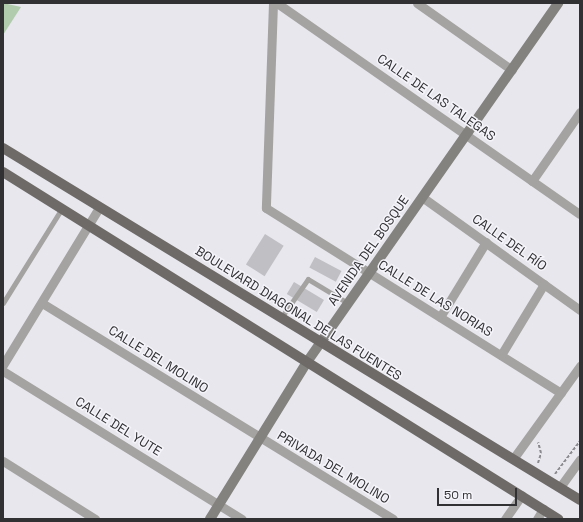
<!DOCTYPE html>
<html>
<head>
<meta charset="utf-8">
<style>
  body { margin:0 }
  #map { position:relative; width:583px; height:522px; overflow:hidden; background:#e7e7ed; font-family:"Space Grotesk",sans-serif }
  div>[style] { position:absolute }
  .green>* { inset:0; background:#b1cbad }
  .building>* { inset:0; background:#bfbfc4; transform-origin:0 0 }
  .path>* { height:2px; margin-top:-1px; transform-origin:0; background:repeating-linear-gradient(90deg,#8b8b8f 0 3px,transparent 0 5px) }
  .lane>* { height:4.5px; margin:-2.25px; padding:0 2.25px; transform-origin:2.25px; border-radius:2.25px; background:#a5a3a1 }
  .street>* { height:9px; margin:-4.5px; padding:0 4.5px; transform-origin:4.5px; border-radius:4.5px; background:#a5a3a1 }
  .secondary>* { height:10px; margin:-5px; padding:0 5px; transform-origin:5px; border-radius:5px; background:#84827f }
  .primary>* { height:10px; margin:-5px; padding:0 5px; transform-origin:5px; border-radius:5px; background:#6d6a67 }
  span { translate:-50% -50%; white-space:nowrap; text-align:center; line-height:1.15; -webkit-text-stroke:3px #f5f4fa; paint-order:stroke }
  .street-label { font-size:13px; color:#313133 }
  .frame { position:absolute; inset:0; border:4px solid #313133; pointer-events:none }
  .scale { position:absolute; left:437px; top:488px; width:80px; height:18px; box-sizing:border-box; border:2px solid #313133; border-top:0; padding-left:5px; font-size:12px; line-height:14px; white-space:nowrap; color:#313133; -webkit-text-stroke:3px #f5f4fa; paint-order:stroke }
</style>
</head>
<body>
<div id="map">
  <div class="green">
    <div style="clip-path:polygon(3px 3px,21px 7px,3px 35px)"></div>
  </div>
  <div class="building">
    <div style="left:265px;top:234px;width:22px;height:36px;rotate:32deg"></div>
    <div style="left:315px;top:257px;width:30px;height:12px;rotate:28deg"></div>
    <div style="left:294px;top:282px;width:35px;height:14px;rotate:31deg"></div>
  </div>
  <div class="path">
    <div style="left:538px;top:463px;width:10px;rotate:-73deg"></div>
    <div style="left:541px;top:453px;width:11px;rotate:-105deg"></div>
    <div style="left:555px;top:474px;width:41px;rotate:-52.9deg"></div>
  </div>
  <div class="lane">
    <div style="left:3px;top:303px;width:110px;rotate:-58.1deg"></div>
    <div style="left:281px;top:318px;width:47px;rotate:-55.3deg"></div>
    <div style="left:308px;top:279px;width:47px;rotate:31deg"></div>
  </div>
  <div class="street">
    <div style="left:273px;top:3px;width:205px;rotate:92deg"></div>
    <div style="left:266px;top:208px;width:348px;rotate:32.1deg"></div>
    <div style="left:277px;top:3px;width:369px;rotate:34.9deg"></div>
    <div style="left:417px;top:3px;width:116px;rotate:35.2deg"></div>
    <div style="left:532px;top:181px;width:84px;rotate:-55.2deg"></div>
    <div style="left:422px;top:197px;width:194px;rotate:35.6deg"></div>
    <div style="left:42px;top:303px;width:412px;rotate:31.6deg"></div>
    <div style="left:440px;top:317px;width:88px;rotate:-58.5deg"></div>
    <div style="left:501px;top:355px;width:83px;rotate:-58.8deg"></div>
    <div style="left:3px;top:365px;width:184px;rotate:-58.6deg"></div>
    <div style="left:3px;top:371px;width:281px;rotate:31.8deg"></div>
    <div style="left:513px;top:459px;width:115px;rotate:-54.2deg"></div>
    <div style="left:3px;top:461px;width:109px;rotate:32.2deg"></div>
    <div style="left:560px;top:487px;width:34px;rotate:-54deg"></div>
    <div style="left:505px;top:519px;width:29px;rotate:-55deg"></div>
    <div style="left:537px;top:519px;width:12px;rotate:-59deg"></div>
  </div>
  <div class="secondary">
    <div style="left:210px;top:519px;width:185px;rotate:-58.3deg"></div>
    <div style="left:307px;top:362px;width:438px;rotate:-55deg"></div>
  </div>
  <div class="primary">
    <div style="left:3px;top:148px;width:676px;rotate:31.39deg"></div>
    <div style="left:3px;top:172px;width:655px;rotate:32.01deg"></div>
  </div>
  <div class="street-label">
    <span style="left:436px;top:98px;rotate:35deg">CALLE DE LAS TALEGAS</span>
    <span style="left:509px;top:243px;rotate:35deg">CALLE DEL RÍO</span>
    <span style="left:369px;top:251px;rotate:-55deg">AVENIDA DEL BOSQUE</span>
    <span style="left:435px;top:299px;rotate:32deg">CALLE DE LAS NORIAS</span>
    <span style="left:298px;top:314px;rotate:32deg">BOULEVARD DIAGONAL DE LAS FUENTES</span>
    <span style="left:158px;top:360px;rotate:32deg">CALLE DEL MOLINO</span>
    <span style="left:118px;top:427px;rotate:32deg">CALLE DEL YUTE</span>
    <span style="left:333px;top:468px;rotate:31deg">PRIVADA DEL MOLINO</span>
  </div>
  <div class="frame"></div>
  <div class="scale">50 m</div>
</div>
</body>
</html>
